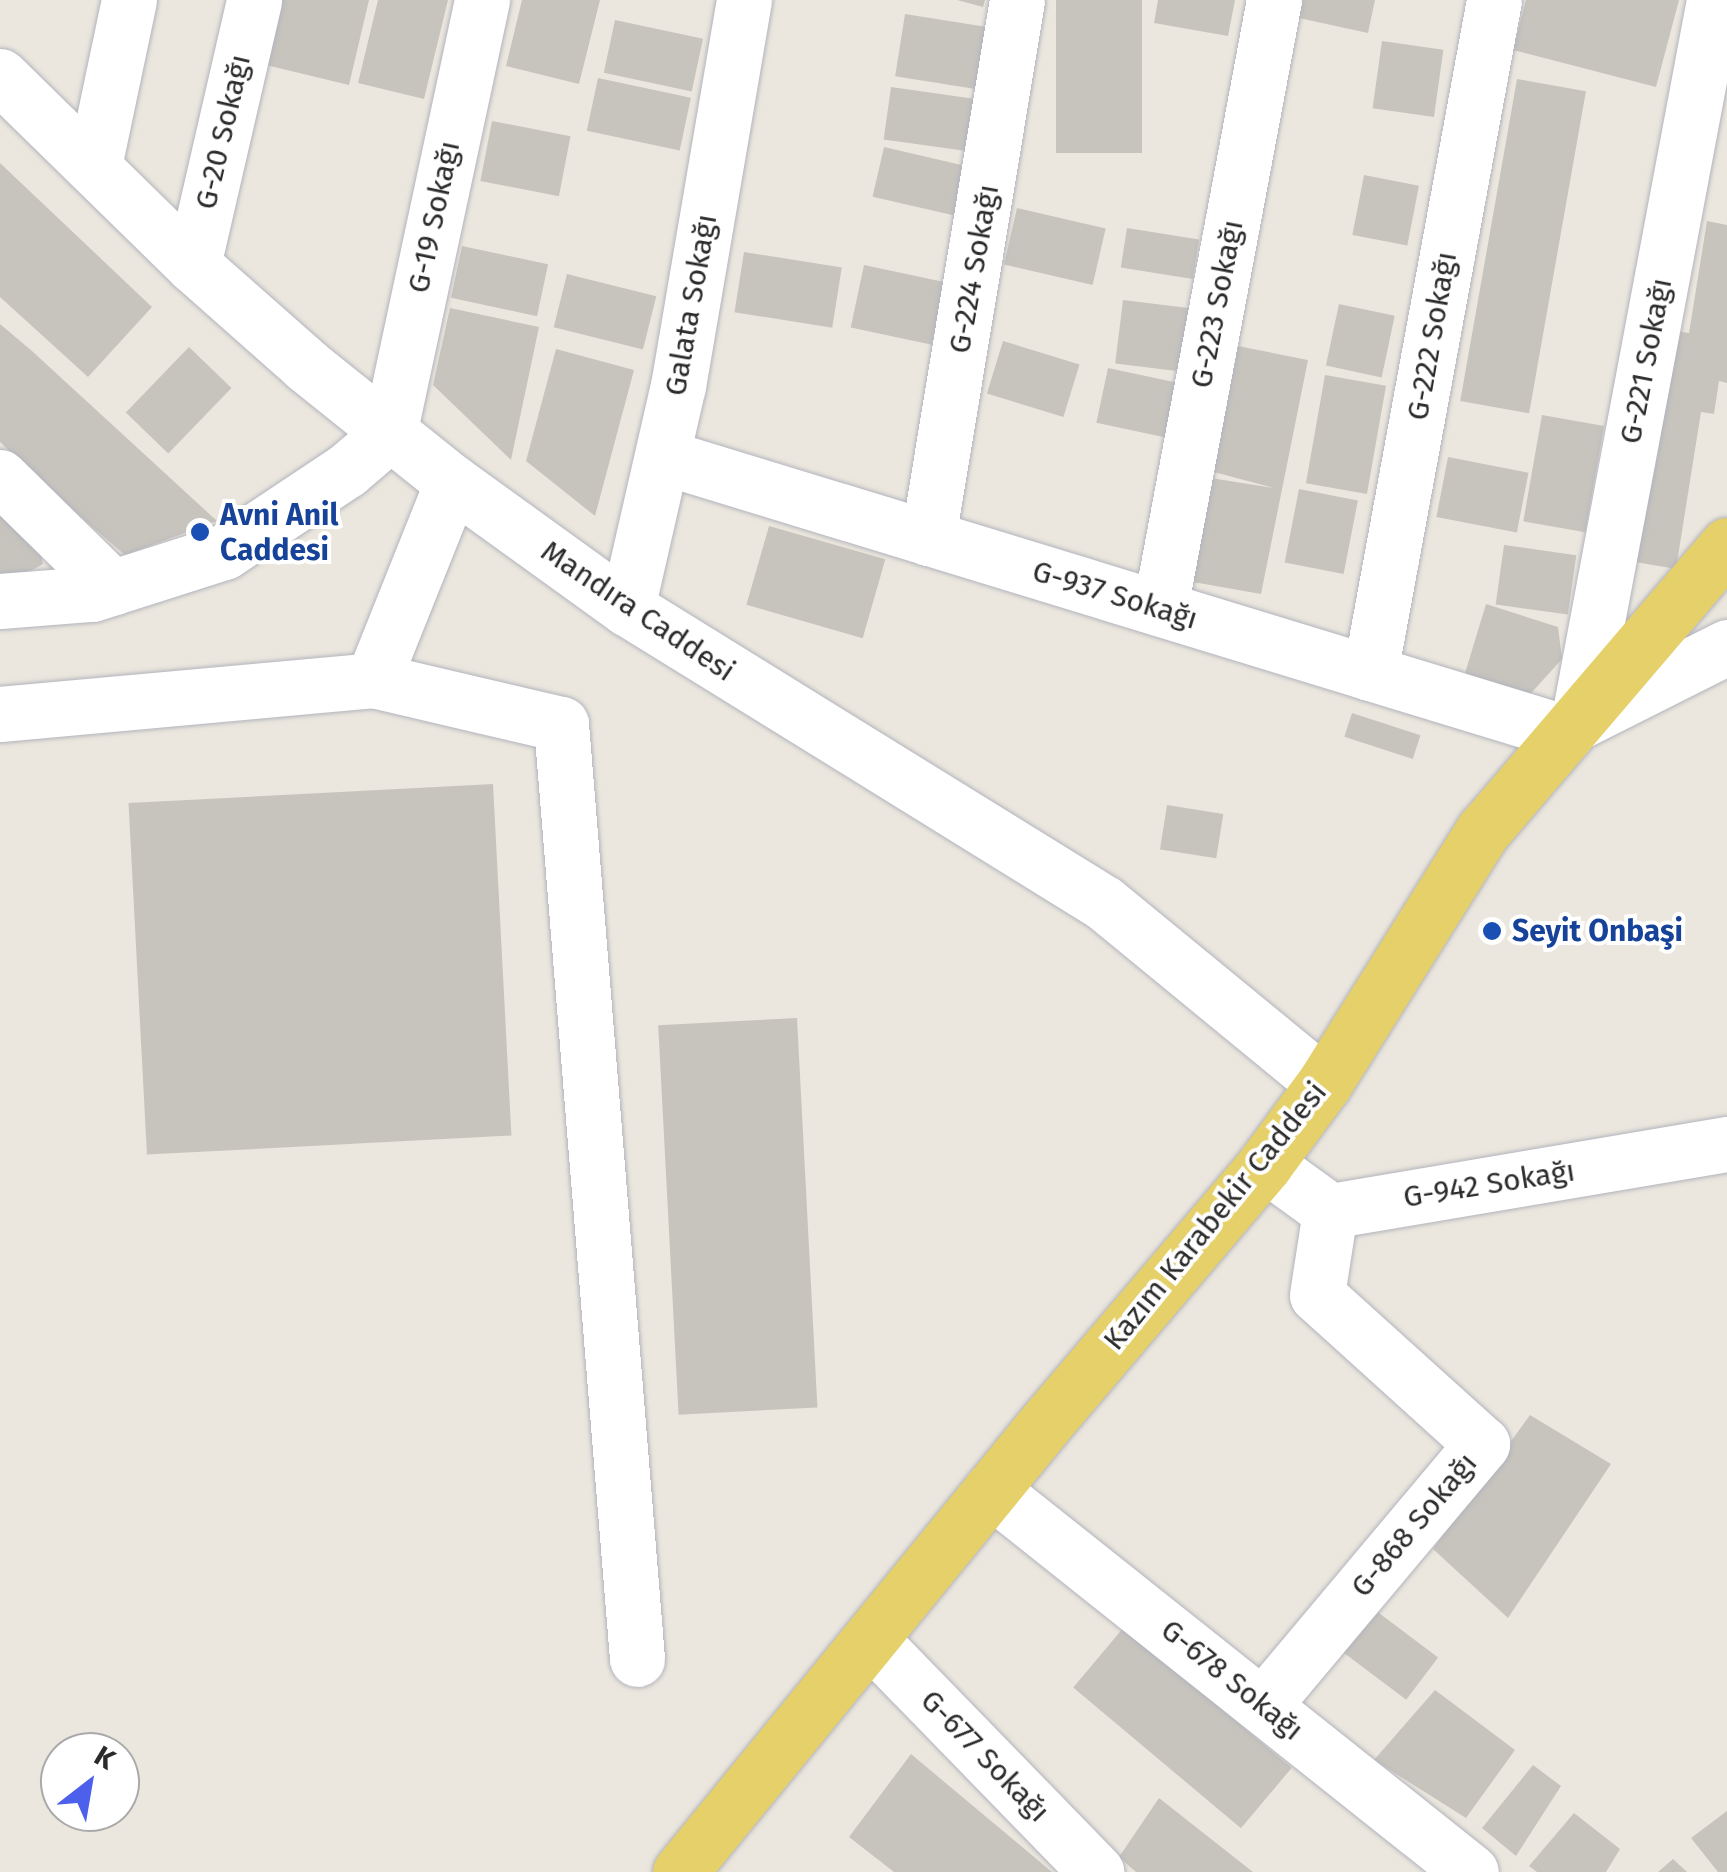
<!DOCTYPE html>
<html>
<head>
<meta charset="utf-8">
<style>
  body { margin:0 }
  #map { position:relative; width:1727px; height:1872px; overflow:hidden; background:#ece7de; font-family:"Fira Sans",sans-serif }
  div>[style] { position:absolute }
  .building>* { inset:0; background:#c7c4be; transform-origin:0 0 }
  .roads { filter:drop-shadow(0 0 2px #b2b4bd) drop-shadow(0 0 2px #b2b4bd) }
  .minor>* { height:55px; margin:-27.5px; padding:0 27.5px; transform-origin:27.5px; border-radius:27.5px; background:#fff }
  .major>* { height:55px; margin:-27.5px; padding:0 27.5px; transform-origin:27.5px; border-radius:27.5px; background:#e5d06a }
  .dots>* { width:28px; height:28px; translate:-50% -50%; box-sizing:border-box; border:5px solid #fff; border-radius:50% }
  span { translate:-50% -50%; white-space:nowrap; text-align:center; line-height:1.15; -webkit-text-stroke:8px #fff; paint-order:stroke }
  .street-label { font-size:30px; color:#2b2b2b }
  .transit-label { font-size:30px; color:#164399; font-weight:700 }
  .left { translate:0 -50%; text-align:left }
  .north { position:absolute; left:40px; top:1732px; width:100px; height:100px; box-sizing:border-box; background:#fff; border:2px solid #aaa; border-radius:50%; rotate:31deg; font-size:28px; font-weight:700; line-height:40px; text-align:center; color:#2b2b2b }
  .north::after { content:''; display:block; margin:auto; width:35px; height:45px; background:#4c60eb; clip-path:polygon(50% 0,100% 100%,50% 72%,0 100%) }
</style>
</head>
<body>
<div id="map">
  <div class="building">
    <div style="clip-path:polygon(281px 0,369px 0,349px 85px,266px 65px)"></div>
    <div style="clip-path:polygon(378px 0,448px 0,424px 99px,358px 83px)"></div>
    <div style="clip-path:polygon(522px 0,600px 0,579px 84px,506px 66px)"></div>
    <div style="clip-path:polygon(957px 0,985px 0,983px 7px)"></div>
    <div style="left:1056px;top:0;width:86px;height:153px"></div>
    <div style="clip-path:polygon(1158px 0,1235px 0,1228px 36px,1154px 23px)"></div>
    <div style="clip-path:polygon(1303px 0,1375px 0,1368px 33px,1299px 18px)"></div>
    <div style="clip-path:polygon(1526px 0,1679px 0,1656px 87px,1513px 50px)"></div>
    <div style="left:905px;top:14px;width:86px;height:63px;rotate:9deg"></div>
    <div style="left:615px;top:20px;width:90px;height:54px;rotate:12deg"></div>
    <div style="left:1382px;top:41px;width:62px;height:68px;rotate:8deg"></div>
    <div style="left:598px;top:78px;width:95px;height:54px;rotate:12deg"></div>
    <div style="left:1517px;top:79px;width:70px;height:327px;rotate:10deg"></div>
    <div style="left:891px;top:87px;width:89px;height:53px;rotate:8deg"></div>
    <div style="left:492px;top:121px;width:80px;height:61px;rotate:11deg"></div>
    <div style="left:884px;top:147px;width:84px;height:51px;rotate:13deg"></div>
    <div style="clip-path:polygon(0 163px,152px 307px,88px 377px,0 297px)"></div>
    <div style="left:1364px;top:175px;width:56px;height:61px;rotate:11deg"></div>
    <div style="left:1017px;top:208px;width:91px;height:58px;rotate:13deg"></div>
    <div style="clip-path:polygon(1707px 221px,1727px 225px,1727px 383px,1719px 381px,1714px 414px,1701px 412px,1676px 569px,1624px 560px,1661px 329px,1689px 333px)"></div>
    <div style="left:1127px;top:228px;width:73px;height:40px;rotate:9deg"></div>
    <div style="left:462px;top:246px;width:88px;height:53px;rotate:12deg"></div>
    <div style="left:744px;top:252px;width:99px;height:61px;rotate:9deg"></div>
    <div style="left:864px;top:265px;width:83px;height:64px;rotate:12deg"></div>
    <div style="left:567px;top:274px;width:92px;height:55px;rotate:14deg"></div>
    <div style="left:1123px;top:300px;width:70px;height:64px;rotate:7deg"></div>
    <div style="left:1339px;top:304px;width:57px;height:63px;rotate:12deg"></div>
    <div style="clip-path:polygon(450px 308px,539px 327px,511px 460px,433px 385px)"></div>
    <div style="clip-path:polygon(0 324px,32px 351px,217px 521px,125px 555px,55px 495px,0 442px)"></div>
    <div style="left:1003px;top:341px;width:80px;height:55px;rotate:17deg"></div>
    <div style="clip-path:polygon(1238px 346px,1308px 360px,1261px 594px,1193px 582px,1211px 478px,1274px 488px,1214px 472px)"></div>
    <div style="left:189px;top:347px;width:59px;height:91px;rotate:44deg"></div>
    <div style="clip-path:polygon(556px 349px,634px 370px,595px 516px,526px 461px)"></div>
    <div style="left:1108px;top:368px;width:72px;height:56px;rotate:12deg"></div>
    <div style="left:1325px;top:375px;width:62px;height:110px;rotate:10deg"></div>
    <div style="left:1542px;top:415px;width:63px;height:108px;rotate:10deg"></div>
    <div style="left:1448px;top:457px;width:82px;height:61px;rotate:11deg"></div>
    <div style="left:1299px;top:489px;width:60px;height:75px;rotate:11deg"></div>
    <div style="clip-path:polygon(0 508px,39px 546px,43px 564px,27px 573px,0 574px)"></div>
    <div style="left:769px;top:526px;width:121px;height:82px;rotate:16deg"></div>
    <div style="left:1504px;top:545px;width:73px;height:60px;rotate:8deg"></div>
    <div style="clip-path:polygon(1486px 604px,1558px 627px,1562px 659px,1523px 702px,1462px 683px)"></div>
    <div style="left:1352px;top:713px;width:72px;height:25px;rotate:18deg"></div>
    <div style="left:493px;top:784px;width:352px;height:365px;rotate:87deg"></div>
    <div style="left:1167px;top:805px;width:57px;height:45px;rotate:9deg"></div>
    <div style="left:797px;top:1018px;width:390px;height:139px;rotate:87deg"></div>
    <div style="clip-path:polygon(1530px 1415px,1611px 1464px,1508px 1618px,1433px 1549px)"></div>
    <div style="left:1375px;top:1610px;width:79px;height:53px;rotate:37deg"></div>
    <div style="left:1124px;top:1627px;width:219px;height:79px;rotate:40deg"></div>
    <div style="clip-path:polygon(1435px 1690px,1515px 1750px,1466px 1818px,1374px 1760px)"></div>
    <div style="clip-path:polygon(911px 1754px,1052px 1872px,894px 1872px,849px 1837px)"></div>
    <div style="clip-path:polygon(1533px 1765px,1561px 1786px,1516px 1856px,1482px 1828px)"></div>
    <div style="clip-path:polygon(1159px 1798px,1253px 1872px,1136px 1872px,1119px 1857px)"></div>
    <div style="clip-path:polygon(1727px 1811px,1727px 1872px,1718px 1872px,1691px 1838px)"></div>
    <div style="clip-path:polygon(1574px 1813px,1620px 1849px,1606px 1872px,1537px 1872px,1529px 1866px)"></div>
    <div style="clip-path:polygon(1673px 1859px,1687px 1872px,1658px 1872px)"></div>
  </div>
  <div class="roads">
    <div class="minor">
      <div style="left:0;top:76px;width:270px;rotate:44.4deg"></div>
      <div style="left:193px;top:265px;width:152px;rotate:41.5deg"></div>
      <div style="left:307px;top:366px;width:186px;rotate:38.7deg"></div>
      <div style="left:452px;top:482px;width:216px;rotate:35.8deg"></div>
      <div style="left:627px;top:608px;width:561px;rotate:31.73deg"></div>
      <div style="left:1104px;top:903px;width:285px;rotate:39.4deg"></div>
      <div style="left:94px;top:166px;width:170px;rotate:-78.1deg"></div>
      <div style="left:193px;top:265px;width:272px;rotate:-77deg"></div>
      <div style="left:389px;top:434px;width:444px;rotate:-77.9deg"></div>
      <div style="left:664px;top:457px;width:944px;rotate:17deg"></div>
      <div style="left:0;top:477px;width:158px;rotate:44.5deg"></div>
      <div style="left:928px;top:538px;width:545px;rotate:-80.61deg"></div>
      <div style="left:0;top:601px;width:92px;rotate:-4.4deg"></div>
      <div style="left:92px;top:594px;width:139px;rotate:-17.7deg"></div>
      <div style="left:224px;top:552px;width:148px;rotate:-33.7deg"></div>
      <div style="left:347px;top:470px;width:55px;rotate:-40.6deg"></div>
      <div style="left:627px;top:608px;width:228px;rotate:-77.1deg"></div>
      <div style="left:678px;top:386px;width:392px;rotate:-80.3deg"></div>
      <div style="left:1160px;top:608px;width:619px;rotate:-79.38deg"></div>
      <div style="left:1370px;top:673px;width:684px;rotate:-79.56deg"></div>
      <div style="left:373px;top:680px;width:193px;rotate:13.2deg"></div>
      <div style="left:561px;top:724px;width:938px;rotate:85.35deg"></div>
      <div style="left:0;top:714px;width:375px;rotate:-5.2deg"></div>
      <div style="left:373px;top:680px;width:213px;rotate:-68.2deg"></div>
      <div style="left:1578px;top:722px;width:735px;rotate:-79.33deg"></div>
      <div style="left:1578px;top:722px;width:167px;rotate:-26.7deg"></div>
      <div style="left:1265px;top:1164px;width:80px;rotate:35.9deg"></div>
      <div style="left:1330px;top:1211px;width:403px;rotate:-9.6deg"></div>
      <div style="left:991px;top:1490px;width:613px;rotate:38.51deg"></div>
      <div style="left:872px;top:1641px;width:322px;rotate:45.8deg"></div>
      <div style="left:1263px;top:1705px;width:341px;rotate:-50deg"></div>
      <div style="left:1482px;top:1444px;width:222px;rotate:-137.9deg"></div>
      <div style="left:1317px;top:1295px;width:85px;rotate:-81.2deg"></div>
    </div>
    <div class="major">
      <div style="left:680px;top:1872px;width:576px;rotate:-50.84deg"></div>
      <div style="left:1044px;top:1425px;width:342px;rotate:-49.7deg"></div>
      <div style="left:1265px;top:1164px;width:99px;rotate:-53.6deg"></div>
      <div style="left:1324px;top:1084px;width:299px;rotate:-57.9deg"></div>
      <div style="left:1483px;top:831px;width:376px;rotate:-49.5deg"></div>
    </div>
  </div>
  <div class="dots">
    <div style="left:200px;top:532px;background:#1a4fb4"></div>
    <div style="left:1492px;top:931px;background:#1a4fb4"></div>
  </div>
  <div class="street-label">
    <span style="left:223px;top:132px;rotate:-77deg">G-20 Sokağı</span>
    <span style="left:434px;top:217px;rotate:-78deg">G-19 Sokağı</span>
    <span style="left:974px;top:269px;rotate:-80deg">G-224 Sokağı</span>
    <span style="left:1217px;top:304px;rotate:-79deg">G-223 Sokağı</span>
    <span style="left:691px;top:305px;rotate:-80deg">Galata Sokağı</span>
    <span style="left:1432px;top:336px;rotate:-80deg">G-222 Sokağı</span>
    <span style="left:1646px;top:361px;rotate:-79deg">G-221 Sokağı</span>
    <span style="left:1115px;top:595px;rotate:17deg">G-937 Sokağı</span>
    <span style="left:638px;top:611px;rotate:34deg">Mandıra Caddesi</span>
    <span style="left:1489px;top:1184px;rotate:-9deg">G-942 Sokağı</span>
    <span style="left:1215px;top:1216px;rotate:-51deg">Kazım Karabekir Caddesi</span>
    <span style="left:1414px;top:1525px;rotate:-50deg">G-868 Sokağı</span>
    <span style="left:1232px;top:1680px;rotate:39deg">G-678 Sokağı</span>
    <span style="left:985px;top:1756px;rotate:46deg">G-677 Sokağı</span>
  </div>
  <div class="transit-label">
    <span class="left" style="left:220px;top:532px">Avni Anil<br>Caddesi</span>
    <span class="left" style="left:1512px;top:931px">Seyit Onbaşi</span>
  </div>
  <div class="north">K</div>
</div>
</body>
</html>
